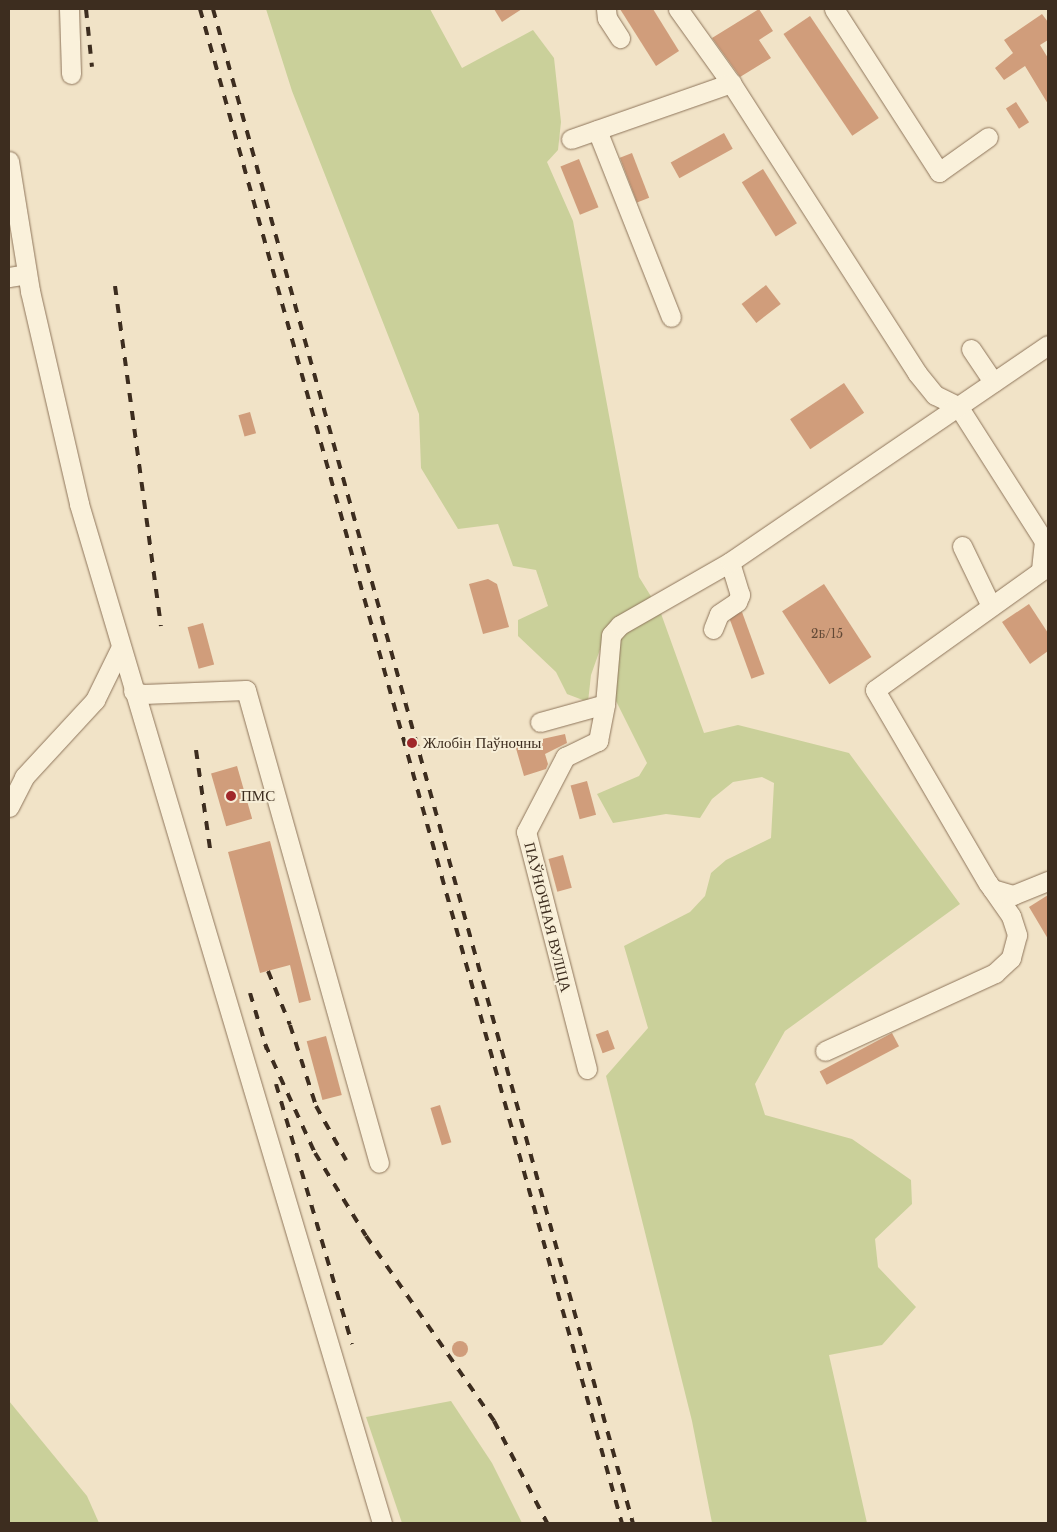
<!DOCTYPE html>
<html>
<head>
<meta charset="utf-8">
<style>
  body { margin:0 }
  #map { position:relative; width:1057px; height:1532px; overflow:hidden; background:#f1e3c7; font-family:"Libre Baskerville",serif }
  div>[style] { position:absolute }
  .green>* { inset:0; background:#cad09a }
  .building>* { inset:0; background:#d09d7b; transform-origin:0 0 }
  .round { border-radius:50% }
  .roads { filter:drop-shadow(0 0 1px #8e755b) drop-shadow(0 0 1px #8e755b) }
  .minor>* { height:19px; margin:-9.5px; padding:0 9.5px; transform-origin:9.5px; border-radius:9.5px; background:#faf1db }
  .rail>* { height:4px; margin-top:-2px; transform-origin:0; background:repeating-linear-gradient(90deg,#3d2d1f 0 9px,transparent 0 18px) }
  .dots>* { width:14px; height:14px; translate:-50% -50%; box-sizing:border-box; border:2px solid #f7eed7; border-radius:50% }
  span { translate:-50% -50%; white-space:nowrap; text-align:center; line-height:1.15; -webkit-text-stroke:4px #f7eed7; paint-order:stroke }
  .number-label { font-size:12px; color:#624936 }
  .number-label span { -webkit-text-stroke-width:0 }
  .poi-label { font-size:15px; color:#3d2d1f }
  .left { translate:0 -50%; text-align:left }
  .street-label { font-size:15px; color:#3d2d1f }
  .frame { position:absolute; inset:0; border:10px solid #3d2d1f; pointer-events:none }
</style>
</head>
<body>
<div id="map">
  <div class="green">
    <div style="clip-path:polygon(266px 9px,430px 9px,462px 68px,533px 30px,554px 58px,561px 122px,558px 150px,547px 162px,573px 221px,639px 577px,652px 598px,609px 624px,591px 675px,588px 702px,567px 694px,556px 672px,518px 636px,518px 620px,548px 606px,536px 570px,513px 566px,498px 524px,458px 529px,421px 468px,419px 414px,292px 91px)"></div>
    <div style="clip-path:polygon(659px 608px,704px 733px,738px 725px,849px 753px,960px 904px,785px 1031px,755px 1084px,765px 1115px,852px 1139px,911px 1180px,912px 1204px,875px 1239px,878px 1267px,916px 1307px,882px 1345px,829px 1355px,867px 1523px,712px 1523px,692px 1421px,606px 1076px,648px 1028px,624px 946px,690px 912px,705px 896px,711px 873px,726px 860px,771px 838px,774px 783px,762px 777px,733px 782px,712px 799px,700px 818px,666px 814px,613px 823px,597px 794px,639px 776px,647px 763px,614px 697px,616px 637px)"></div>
    <div style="clip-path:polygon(9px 1401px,87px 1496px,99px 1523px,9px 1523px)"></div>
    <div style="clip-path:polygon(451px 1401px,492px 1463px,522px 1523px,402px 1523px,366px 1417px)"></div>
  </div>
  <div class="building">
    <div style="clip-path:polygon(494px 9px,522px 9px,502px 22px)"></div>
    <div style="clip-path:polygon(620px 9px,653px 9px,679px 51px,656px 66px)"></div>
    <div style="clip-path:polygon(759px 9px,773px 31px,759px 40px,771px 58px,740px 77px,712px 38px)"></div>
    <div style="clip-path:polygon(1042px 14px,1048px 22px,1048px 40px,1040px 45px,1048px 58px,1048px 104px,1025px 66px,1004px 80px,995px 68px,1013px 53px,1004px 40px)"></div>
    <div style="left:810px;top:16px;width:123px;height:32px;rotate:56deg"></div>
    <div style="left:1016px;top:102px;width:24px;height:12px;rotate:57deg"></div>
    <div style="left:724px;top:133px;width:18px;height:61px;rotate:61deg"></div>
    <div style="left:632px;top:153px;width:48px;height:13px;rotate:69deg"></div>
    <div style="left:579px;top:159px;width:52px;height:20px;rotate:68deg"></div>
    <div style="left:763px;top:169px;width:64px;height:25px;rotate:58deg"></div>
    <div style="left:766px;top:285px;width:24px;height:31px;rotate:52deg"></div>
    <div style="left:844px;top:383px;width:36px;height:65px;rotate:56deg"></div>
    <div style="left:250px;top:412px;width:22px;height:12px;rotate:74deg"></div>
    <div style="clip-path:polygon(488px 579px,497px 584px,509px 627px,483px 634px,469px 584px)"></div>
    <div style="left:824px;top:584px;width:87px;height:50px;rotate:57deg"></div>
    <div style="clip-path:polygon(1029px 604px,1048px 633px,1048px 651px,1030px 664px,1002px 622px)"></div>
    <div style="left:742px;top:612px;width:66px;height:14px;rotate:70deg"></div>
    <div style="left:203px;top:623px;width:43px;height:16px;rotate:75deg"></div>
    <div style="clip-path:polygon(565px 734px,567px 743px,545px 754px,548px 764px,546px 769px,524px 776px,515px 745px)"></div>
    <div style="left:237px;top:766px;width:55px;height:27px;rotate:74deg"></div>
    <div style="left:587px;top:781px;width:35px;height:17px;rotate:75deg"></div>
    <div style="clip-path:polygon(270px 841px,311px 1000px,299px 1003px,290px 965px,260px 973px,228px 852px)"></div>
    <div style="left:563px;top:855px;width:34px;height:15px;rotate:75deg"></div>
    <div style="clip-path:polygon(1048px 895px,1048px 939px,1029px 907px)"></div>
    <div style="left:608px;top:1030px;width:20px;height:13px;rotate:70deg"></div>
    <div style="left:892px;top:1033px;width:15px;height:82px;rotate:62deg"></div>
    <div style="left:326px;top:1036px;width:61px;height:20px;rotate:75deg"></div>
    <div style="left:440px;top:1105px;width:39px;height:10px;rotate:73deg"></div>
    <div class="round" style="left:452px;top:1341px;width:16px;height:16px"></div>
  </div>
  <div class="roads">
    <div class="minor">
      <div style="left:69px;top:9px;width:65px;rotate:88.2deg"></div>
      <div style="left:606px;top:9px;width:9px;rotate:84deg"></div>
      <div style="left:607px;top:18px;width:24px;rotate:57deg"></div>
      <div style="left:678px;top:9px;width:91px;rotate:54.4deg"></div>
      <div style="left:731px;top:83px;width:345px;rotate:57.3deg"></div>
      <div style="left:917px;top:373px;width:28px;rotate:51deg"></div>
      <div style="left:935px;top:395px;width:25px;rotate:26deg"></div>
      <div style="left:958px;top:406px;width:160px;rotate:57.5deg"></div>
      <div style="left:1044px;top:541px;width:30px;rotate:96deg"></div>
      <div style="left:1041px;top:571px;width:204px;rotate:144.4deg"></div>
      <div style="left:875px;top:690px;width:224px;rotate:59.7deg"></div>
      <div style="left:988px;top:883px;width:40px;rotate:55.1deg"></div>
      <div style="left:1011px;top:916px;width:20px;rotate:72deg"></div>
      <div style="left:1017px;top:935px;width:24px;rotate:105deg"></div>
      <div style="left:1011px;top:958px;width:22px;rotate:137deg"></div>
      <div style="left:995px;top:973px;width:187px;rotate:155.4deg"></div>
      <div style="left:834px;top:9px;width:194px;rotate:57.2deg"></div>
      <div style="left:939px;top:172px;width:60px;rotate:-35.5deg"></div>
      <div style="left:597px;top:130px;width:201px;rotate:68.4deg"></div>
      <div style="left:571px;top:139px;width:170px;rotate:-19.3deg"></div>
      <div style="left:9px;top:161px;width:132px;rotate:80.8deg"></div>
      <div style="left:30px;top:291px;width:219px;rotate:77deg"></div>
      <div style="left:79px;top:504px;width:1063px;rotate:73.44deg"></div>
      <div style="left:9px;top:277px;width:18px;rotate:-9deg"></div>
      <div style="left:971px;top:349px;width:40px;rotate:56deg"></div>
      <div style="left:962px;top:546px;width:67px;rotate:64.2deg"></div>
      <div style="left:713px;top:629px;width:16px;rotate:-68deg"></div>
      <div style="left:719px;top:614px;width:22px;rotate:-34deg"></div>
      <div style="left:737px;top:602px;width:8px;rotate:-67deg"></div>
      <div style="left:740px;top:595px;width:34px;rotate:-107deg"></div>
      <div style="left:133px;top:691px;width:10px;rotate:17deg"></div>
      <div style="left:143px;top:694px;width:103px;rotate:-2.2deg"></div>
      <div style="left:246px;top:690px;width:491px;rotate:74.3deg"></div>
      <div style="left:540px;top:722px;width:67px;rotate:-15.5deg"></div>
      <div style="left:9px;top:807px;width:34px;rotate:-63deg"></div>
      <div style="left:24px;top:777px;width:105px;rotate:-47.3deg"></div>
      <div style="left:95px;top:700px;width:59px;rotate:-63.9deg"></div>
      <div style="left:992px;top:889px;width:22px;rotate:16deg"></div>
      <div style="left:1013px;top:895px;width:38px;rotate:-22deg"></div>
      <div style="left:587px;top:1069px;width:245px;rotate:-104.4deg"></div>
      <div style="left:526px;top:832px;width:85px;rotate:-62.5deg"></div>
      <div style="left:565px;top:757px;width:37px;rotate:-26deg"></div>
      <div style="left:598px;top:741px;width:38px;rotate:-79deg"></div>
      <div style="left:605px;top:704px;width:69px;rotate:-85deg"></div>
      <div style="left:611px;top:635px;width:13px;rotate:-48deg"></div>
      <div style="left:620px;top:625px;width:127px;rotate:-29.8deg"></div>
      <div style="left:730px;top:562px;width:385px;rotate:-34.3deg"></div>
    </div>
  </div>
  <div class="rail">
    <div style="left:86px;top:9px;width:58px;rotate:84.1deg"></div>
    <div style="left:200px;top:9px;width:1572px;rotate:74.43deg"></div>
    <div style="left:213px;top:9px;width:1571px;rotate:74.5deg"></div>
    <div style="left:115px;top:286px;width:343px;rotate:82.3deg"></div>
    <div style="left:196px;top:750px;width:106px;rotate:81.9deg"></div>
    <div style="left:268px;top:971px;width:58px;rotate:67.8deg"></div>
    <div style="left:290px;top:1025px;width:85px;rotate:72.2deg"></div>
    <div style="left:316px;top:1106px;width:62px;rotate:60.9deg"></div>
    <div style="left:250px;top:993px;width:59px;rotate:73.4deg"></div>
    <div style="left:265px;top:1044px;width:120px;rotate:65.4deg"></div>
    <div style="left:315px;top:1153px;width:97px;rotate:58.4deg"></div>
    <div style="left:366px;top:1236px;width:225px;rotate:55.3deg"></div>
    <div style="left:494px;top:1421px;width:115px;rotate:62.5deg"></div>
    <div style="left:276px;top:1084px;width:271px;rotate:73.7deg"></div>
  </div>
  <div class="dots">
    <div style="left:412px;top:743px;background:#a0282b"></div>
    <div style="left:231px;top:796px;background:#a0282b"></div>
  </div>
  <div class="number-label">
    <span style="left:827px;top:634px">2Б/15</span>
  </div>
  <div class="poi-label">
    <span class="left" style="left:423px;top:743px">Жлобін Паўночны</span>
    <span class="left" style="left:241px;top:796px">ПМС</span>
  </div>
  <div class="street-label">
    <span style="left:548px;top:917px;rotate:76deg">ПАЎНОЧНАЯ ВУЛІЦА</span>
  </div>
  <div class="frame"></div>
</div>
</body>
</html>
